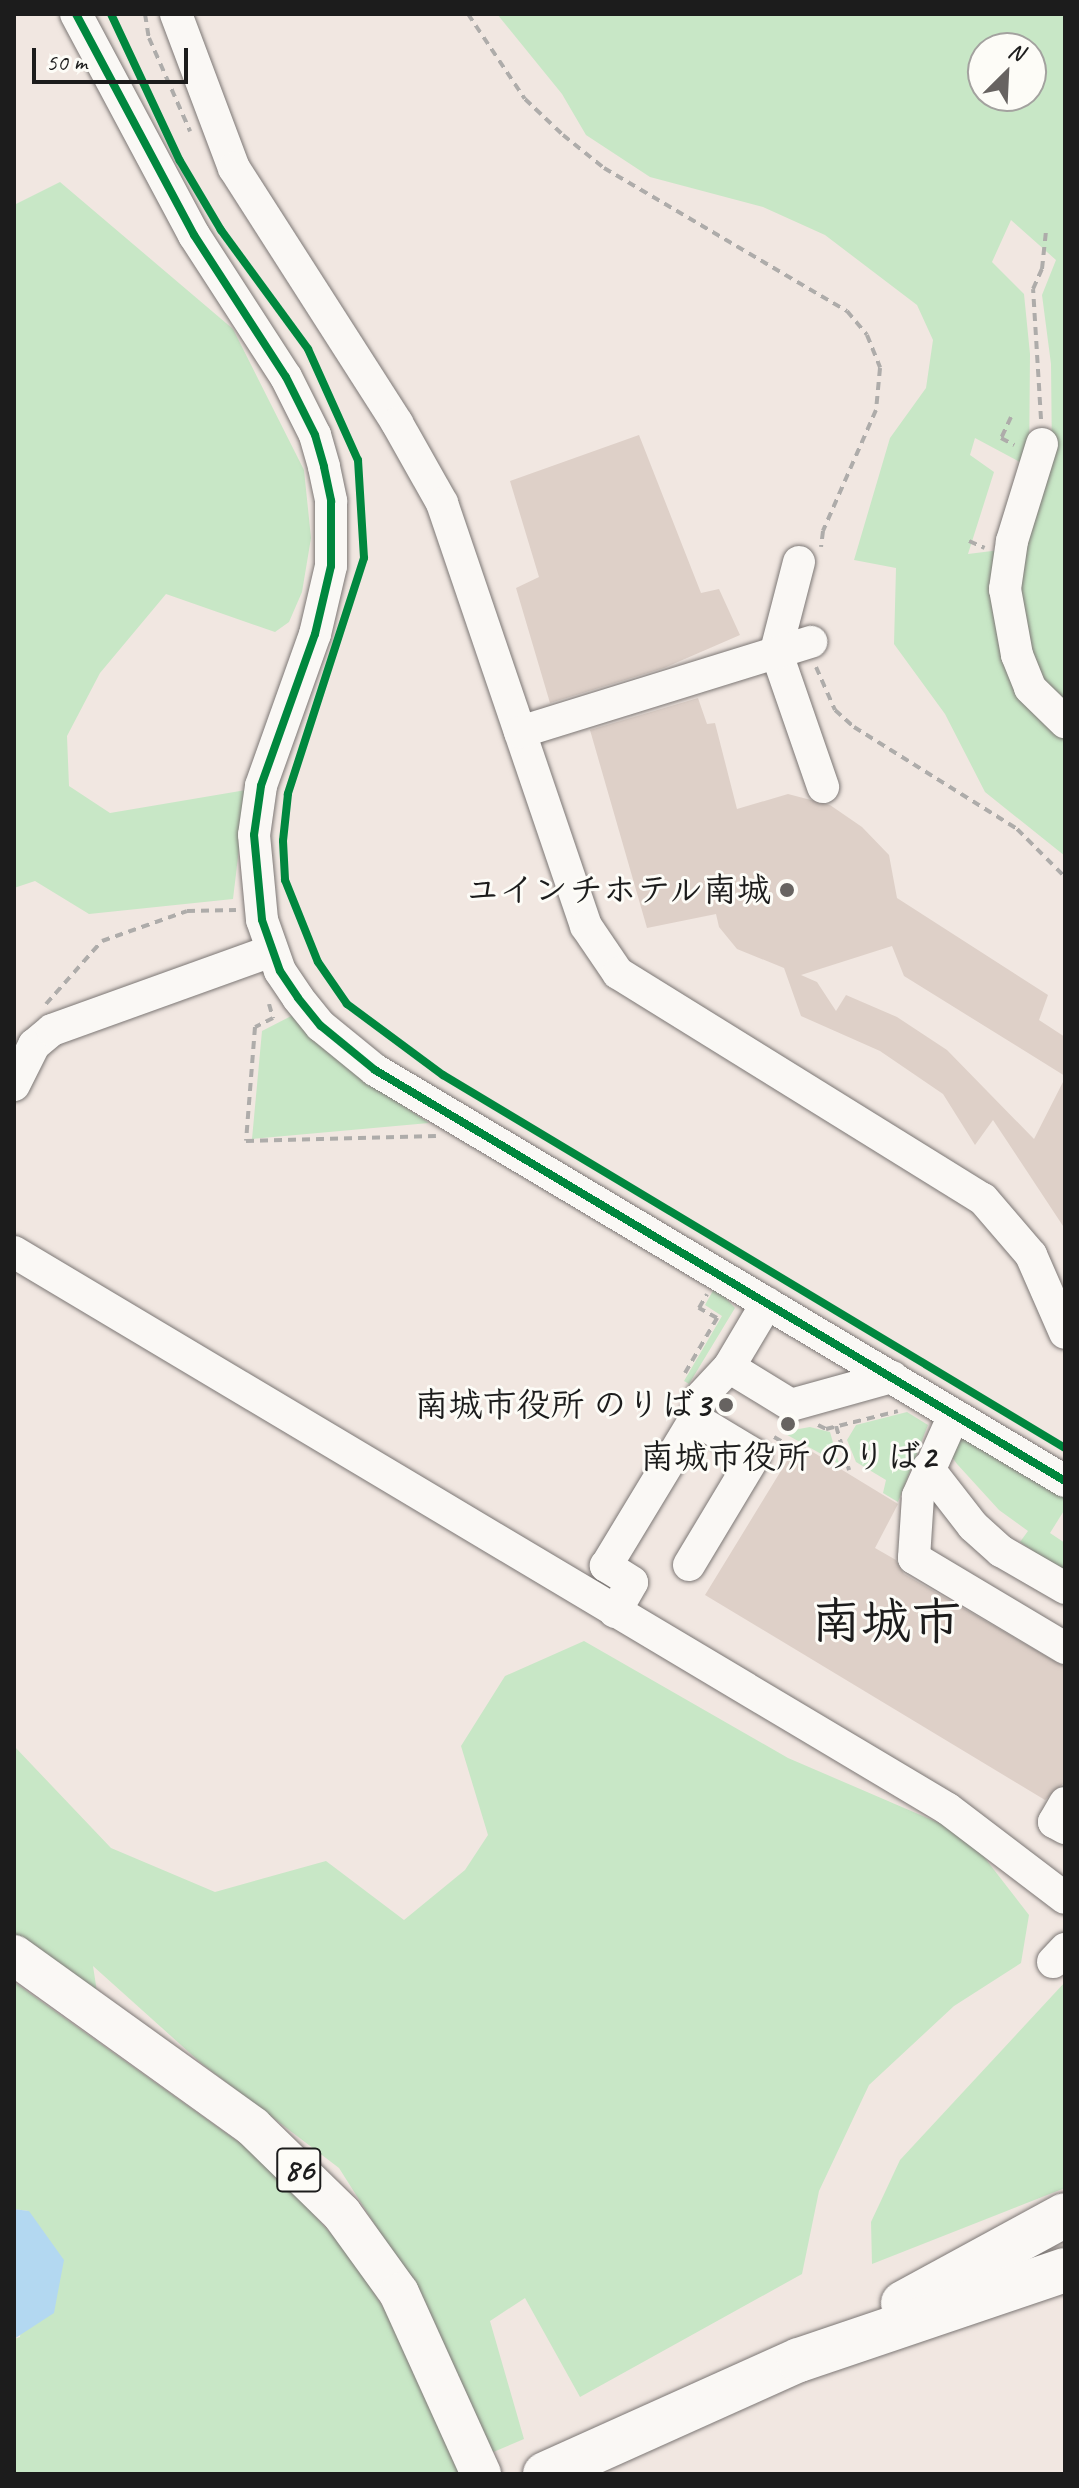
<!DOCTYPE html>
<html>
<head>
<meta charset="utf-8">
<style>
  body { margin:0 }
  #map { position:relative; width:1079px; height:2488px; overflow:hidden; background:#f1e7e1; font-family:Caveat,"Klee One",sans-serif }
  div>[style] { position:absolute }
  .green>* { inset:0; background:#c8e7c6 }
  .water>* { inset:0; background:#b3d8f1 }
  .building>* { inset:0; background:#ded0c8 }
  .path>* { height:4px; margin-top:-2px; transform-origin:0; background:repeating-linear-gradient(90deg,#aeacaa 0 8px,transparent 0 14px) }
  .roads { filter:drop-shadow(0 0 2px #7c7775) drop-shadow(0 0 2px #7c7775) }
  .minor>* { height:32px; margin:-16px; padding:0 16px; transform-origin:16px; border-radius:16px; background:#faf8f5 }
  .major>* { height:40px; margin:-20px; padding:0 20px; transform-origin:20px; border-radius:20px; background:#faf8f5 }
  .highway>* { height:44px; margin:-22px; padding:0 22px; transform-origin:22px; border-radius:22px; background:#faf8f5 }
  .cycleway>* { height:8px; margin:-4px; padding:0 4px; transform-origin:4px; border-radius:4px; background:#00873e }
  .dots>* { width:22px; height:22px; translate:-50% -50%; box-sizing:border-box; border:4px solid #fdfcf7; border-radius:50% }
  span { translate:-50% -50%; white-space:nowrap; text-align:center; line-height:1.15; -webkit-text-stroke:6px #fdfcf7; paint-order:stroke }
  .shield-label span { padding:2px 6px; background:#fdfcf7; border:2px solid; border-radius:6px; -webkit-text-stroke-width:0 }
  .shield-label { font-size:32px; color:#1c1c1c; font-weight:700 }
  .poi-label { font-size:34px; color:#1c1c1c; font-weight:700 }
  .right { translate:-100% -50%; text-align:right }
  .town-label { font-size:50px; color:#1c1c1c; font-weight:700 }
  .frame { position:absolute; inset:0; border:16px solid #1c1c1c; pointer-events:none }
  .north { position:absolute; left:967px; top:32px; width:80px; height:80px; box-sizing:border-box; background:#fdfcf7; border:2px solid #a3a29f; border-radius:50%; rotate:24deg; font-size:22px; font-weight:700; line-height:32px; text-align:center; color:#1c1c1c }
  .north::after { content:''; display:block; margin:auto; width:28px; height:36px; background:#676361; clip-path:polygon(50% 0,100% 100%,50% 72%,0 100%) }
  .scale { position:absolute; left:32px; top:48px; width:156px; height:36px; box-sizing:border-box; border:4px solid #1c1c1c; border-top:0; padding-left:10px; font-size:24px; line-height:28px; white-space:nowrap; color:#1c1c1c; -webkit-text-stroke:6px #fdfcf7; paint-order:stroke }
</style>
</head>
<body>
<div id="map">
  <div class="green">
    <div style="clip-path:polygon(evenodd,497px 14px,1065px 14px,1065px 712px,1030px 668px,1015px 597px,1022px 543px,1052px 459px,1051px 364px,1042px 295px,1056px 260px,1011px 220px,992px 262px,1024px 294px,1030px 354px,1029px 467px,975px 438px,970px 455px,994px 472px,968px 554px,1000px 550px,995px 581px,998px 636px,1021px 688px,1065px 731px,1065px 856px,985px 792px,945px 714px,894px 644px,896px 568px,854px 560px,890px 438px,926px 388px,933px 340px,917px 305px,825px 235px,763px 207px,650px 177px,586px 135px,562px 94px,497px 14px,983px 48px,1031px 48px,1031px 96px,983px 96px,983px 48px)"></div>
    <div style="clip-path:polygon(60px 182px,233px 329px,304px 470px,311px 538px,302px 592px,289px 622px,275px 632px,166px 594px,100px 673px,67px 736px,69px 786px,110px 813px,246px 790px,233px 899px,89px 914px,35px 881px,14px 888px,14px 205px)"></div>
    <div style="clip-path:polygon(297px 1013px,350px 1070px,429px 1123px,252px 1139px,262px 1031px)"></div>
    <div style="clip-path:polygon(715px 1287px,735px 1308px,689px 1384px,684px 1381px,722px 1316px,705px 1305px)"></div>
    <div style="clip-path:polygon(907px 1412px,928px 1425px,898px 1502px,883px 1493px,886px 1480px,856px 1462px,847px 1440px,856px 1425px)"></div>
    <div style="clip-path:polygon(810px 1427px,830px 1432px,839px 1464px,782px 1432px)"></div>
    <div style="clip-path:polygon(958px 1434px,1065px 1491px,1065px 1509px,1050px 1533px,1065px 1543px,1065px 1573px,1020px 1542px,1028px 1531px,999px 1510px,957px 1464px,952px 1457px)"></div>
    <div style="clip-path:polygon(584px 1641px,788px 1758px,967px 1835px,1029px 1915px,1021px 1963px,954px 2006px,869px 2085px,819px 2191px,802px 2274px,580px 2397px,525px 2298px,490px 2321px,524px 2439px,491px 2453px,412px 2283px,339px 2168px,201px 2063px,93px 1966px,97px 1992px,14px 1934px,14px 1746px,111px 1848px,215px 1892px,326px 1861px,404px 1920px,465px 1870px,488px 1835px,461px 1746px,505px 1676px)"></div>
    <div style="clip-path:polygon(14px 1982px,251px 2151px,301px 2201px,345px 2249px,387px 2313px,462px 2474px,14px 2474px,14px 2339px,20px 2337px,29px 2211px,14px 2209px)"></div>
    <div style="clip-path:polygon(1065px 1982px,1065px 2188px,872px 2264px,871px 2222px,900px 2160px)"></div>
  </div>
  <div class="water">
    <div style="clip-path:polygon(14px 2209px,29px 2211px,64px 2260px,54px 2313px,14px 2339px)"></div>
  </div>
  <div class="building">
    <div style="clip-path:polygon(639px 435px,701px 593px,719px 589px,740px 635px,664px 668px,550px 703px,516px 588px,539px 577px,510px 481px)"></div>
    <div style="clip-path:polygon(698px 698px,707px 724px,715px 723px,737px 809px,788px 794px,830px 805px,862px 827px,889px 855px,897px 898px,1048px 995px,1039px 1020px,1065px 1037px,1065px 1076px,904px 976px,892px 946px,801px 975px,817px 982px,836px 1011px,846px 995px,897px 1017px,947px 1050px,1034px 1139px,1065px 1078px,1065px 1229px,993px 1120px,975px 1145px,943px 1094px,880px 1051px,801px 1016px,784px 968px,737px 949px,719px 927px,716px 914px,647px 928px,590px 730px)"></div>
    <div style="clip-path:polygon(798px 1443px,898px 1504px,875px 1548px,896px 1560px,904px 1574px,1065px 1667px,1065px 1782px,1045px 1800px,705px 1595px)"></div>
  </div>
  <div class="path">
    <div style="left:145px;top:14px;width:24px;rotate:81deg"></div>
    <div style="left:149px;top:38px;width:102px;rotate:66.2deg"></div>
    <div style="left:468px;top:14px;width:102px;rotate:56.2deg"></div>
    <div style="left:525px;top:99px;width:52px;rotate:43.5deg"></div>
    <div style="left:563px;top:135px;width:53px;rotate:38.8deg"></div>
    <div style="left:604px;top:168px;width:282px;rotate:30.5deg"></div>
    <div style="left:847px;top:311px;width:31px;rotate:50deg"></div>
    <div style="left:867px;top:335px;width:35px;rotate:68deg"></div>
    <div style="left:880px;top:368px;width:42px;rotate:95.4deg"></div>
    <div style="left:876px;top:410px;width:132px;rotate:113.7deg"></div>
    <div style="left:823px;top:531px;width:16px;rotate:97deg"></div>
    <div style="left:1011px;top:417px;width:23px;rotate:115deg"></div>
    <div style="left:1001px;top:438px;width:15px;rotate:28deg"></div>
    <div style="left:1041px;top:419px;width:130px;rotate:-93.5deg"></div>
    <div style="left:1033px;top:289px;width:22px;rotate:-66deg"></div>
    <div style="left:1042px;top:269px;width:37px;rotate:-84deg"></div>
    <div style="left:969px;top:541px;width:17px;rotate:24deg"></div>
    <div style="left:816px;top:667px;width:47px;rotate:66.2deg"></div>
    <div style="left:835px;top:710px;width:25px;rotate:42deg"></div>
    <div style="left:854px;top:727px;width:192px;rotate:32deg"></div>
    <div style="left:1017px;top:829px;width:68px;rotate:45deg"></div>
    <div style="left:46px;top:1004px;width:84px;rotate:-48.4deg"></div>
    <div style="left:102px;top:941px;width:90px;rotate:-19.4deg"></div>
    <div style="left:187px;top:911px;width:49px;rotate:-1.2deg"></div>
    <div style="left:269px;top:1004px;width:15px;rotate:74deg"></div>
    <div style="left:273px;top:1018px;width:20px;rotate:153deg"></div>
    <div style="left:255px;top:1027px;width:114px;rotate:94.5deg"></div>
    <div style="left:246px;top:1141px;width:190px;rotate:-1.5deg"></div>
    <div style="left:685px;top:1373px;width:64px;rotate:-59.8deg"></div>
    <div style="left:717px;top:1318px;width:21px;rotate:-151deg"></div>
    <div style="left:699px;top:1308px;width:16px;rotate:-60deg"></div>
    <div style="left:818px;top:1425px;width:9px;rotate:27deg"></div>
    <div style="left:826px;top:1429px;width:74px;rotate:-14deg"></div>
    <div style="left:836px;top:1426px;width:46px;rotate:73.5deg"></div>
    <div style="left:774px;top:1437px;width:22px;rotate:30deg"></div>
  </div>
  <div class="roads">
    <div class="minor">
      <div style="left:76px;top:14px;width:251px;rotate:61.9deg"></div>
      <div style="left:194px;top:235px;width:169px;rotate:57.1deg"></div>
      <div style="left:286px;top:377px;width:65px;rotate:63.4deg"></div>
      <div style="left:315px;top:435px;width:33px;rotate:74deg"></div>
      <div style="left:324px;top:467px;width:35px;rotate:78deg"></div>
      <div style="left:331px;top:501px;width:65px;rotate:90deg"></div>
      <div style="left:331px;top:566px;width:70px;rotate:103.2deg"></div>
      <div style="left:315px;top:634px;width:161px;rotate:109.6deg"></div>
      <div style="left:261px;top:786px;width:49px;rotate:98.1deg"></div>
      <div style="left:254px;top:835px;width:85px;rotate:84.6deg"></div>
      <div style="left:262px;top:920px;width:54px;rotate:70.6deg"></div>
      <div style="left:280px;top:971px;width:32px;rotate:56deg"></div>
      <div style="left:298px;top:998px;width:36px;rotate:51deg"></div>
      <div style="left:321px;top:1026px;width:70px;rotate:39.2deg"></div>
      <div style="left:375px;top:1070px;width:803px;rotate:30.78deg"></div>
      <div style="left:176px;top:14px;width:165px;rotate:69.4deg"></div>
      <div style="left:234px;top:168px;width:303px;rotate:57.4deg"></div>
      <div style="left:397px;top:423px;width:92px;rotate:60.6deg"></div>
      <div style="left:442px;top:503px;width:447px;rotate:71.2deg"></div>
      <div style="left:586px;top:926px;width:57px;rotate:55.8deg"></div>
      <div style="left:618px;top:973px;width:429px;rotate:31.8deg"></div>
      <div style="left:983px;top:1199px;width:74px;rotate:49.4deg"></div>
      <div style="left:1031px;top:1255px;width:85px;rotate:66.4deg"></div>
      <div style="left:1042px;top:444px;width:102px;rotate:107.2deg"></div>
      <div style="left:1012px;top:541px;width:49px;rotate:98.3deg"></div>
      <div style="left:1005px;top:589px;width:67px;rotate:79.7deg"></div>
      <div style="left:1017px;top:655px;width:35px;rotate:68deg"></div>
      <div style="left:1030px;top:688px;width:49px;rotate:44.2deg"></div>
      <div style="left:799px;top:562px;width:92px;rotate:104.5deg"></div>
      <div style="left:776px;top:651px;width:144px;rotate:70.9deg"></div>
      <div style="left:520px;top:732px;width:305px;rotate:-17.2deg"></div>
      <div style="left:14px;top:1085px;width:45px;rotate:-63.4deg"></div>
      <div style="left:34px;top:1045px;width:23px;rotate:-40deg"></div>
      <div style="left:52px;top:1030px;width:233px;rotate:-19.8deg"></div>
      <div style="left:14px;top:1252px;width:1087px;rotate:30.81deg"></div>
      <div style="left:948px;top:1809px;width:147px;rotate:37.3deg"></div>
      <div style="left:767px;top:1303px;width:74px;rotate:120.7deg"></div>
      <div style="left:729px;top:1367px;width:73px;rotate:31.5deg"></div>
      <div style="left:791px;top:1405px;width:105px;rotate:-15.5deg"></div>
      <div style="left:954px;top:1415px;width:89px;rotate:114deg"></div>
      <div style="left:918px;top:1496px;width:62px;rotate:93.7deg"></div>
      <div style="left:914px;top:1558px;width:176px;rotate:30.8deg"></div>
      <div style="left:928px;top:1468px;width:73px;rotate:52.2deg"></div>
      <div style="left:973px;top:1526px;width:38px;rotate:42deg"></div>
      <div style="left:1001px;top:1551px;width:74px;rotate:30deg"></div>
      <div style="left:689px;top:1565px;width:128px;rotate:-59deg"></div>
      <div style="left:755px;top:1455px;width:70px;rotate:-149deg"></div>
      <div style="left:615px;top:1612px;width:34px;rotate:-60deg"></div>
      <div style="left:632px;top:1582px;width:31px;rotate:-148deg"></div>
      <div style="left:606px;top:1566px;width:172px;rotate:-58.8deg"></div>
      <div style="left:695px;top:1419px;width:24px;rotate:-73deg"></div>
      <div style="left:702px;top:1396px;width:40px;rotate:-47deg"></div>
      <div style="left:1065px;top:1803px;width:22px;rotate:120deg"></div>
      <div style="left:1054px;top:1822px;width:13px;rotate:29deg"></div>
      <div style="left:1053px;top:1962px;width:18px;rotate:-47deg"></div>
    </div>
    <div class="major">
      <div style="left:14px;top:1955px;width:294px;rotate:35.7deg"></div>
      <div style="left:253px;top:2127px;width:124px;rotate:44.3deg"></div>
      <div style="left:342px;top:2214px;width:97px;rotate:54.2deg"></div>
      <div style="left:399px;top:2293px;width:199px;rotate:65.6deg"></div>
    </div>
    <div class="highway">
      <div style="left:903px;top:2303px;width:184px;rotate:-28.5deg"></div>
      <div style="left:545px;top:2474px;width:278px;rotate:-24.2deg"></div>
      <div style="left:799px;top:2360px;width:281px;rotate:-18.7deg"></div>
    </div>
  </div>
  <div class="cycleway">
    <div style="left:76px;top:14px;width:251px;rotate:61.9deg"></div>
    <div style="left:194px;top:235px;width:169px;rotate:57.1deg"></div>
    <div style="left:286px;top:377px;width:65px;rotate:63.4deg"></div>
    <div style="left:315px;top:435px;width:33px;rotate:74deg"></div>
    <div style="left:324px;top:467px;width:35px;rotate:78deg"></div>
    <div style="left:331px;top:501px;width:65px;rotate:90deg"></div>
    <div style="left:331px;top:566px;width:70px;rotate:103.2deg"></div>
    <div style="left:315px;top:634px;width:161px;rotate:109.6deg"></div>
    <div style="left:261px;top:786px;width:49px;rotate:98.1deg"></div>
    <div style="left:254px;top:835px;width:85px;rotate:84.6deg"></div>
    <div style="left:262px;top:920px;width:54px;rotate:70.6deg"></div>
    <div style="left:280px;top:971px;width:32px;rotate:56deg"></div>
    <div style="left:298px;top:998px;width:36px;rotate:51deg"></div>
    <div style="left:321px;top:1026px;width:70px;rotate:39.2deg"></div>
    <div style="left:375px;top:1070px;width:803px;rotate:30.78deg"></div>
    <div style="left:111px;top:14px;width:162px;rotate:64.9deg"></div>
    <div style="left:180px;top:161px;width:80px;rotate:59.3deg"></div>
    <div style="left:221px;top:230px;width:147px;rotate:53.8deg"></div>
    <div style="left:308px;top:349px;width:122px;rotate:65.8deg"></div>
    <div style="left:358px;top:460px;width:98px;rotate:86.5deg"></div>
    <div style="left:364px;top:558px;width:248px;rotate:107.9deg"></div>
    <div style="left:288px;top:794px;width:47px;rotate:96.1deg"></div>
    <div style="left:283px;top:841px;width:39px;rotate:87deg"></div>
    <div style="left:285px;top:880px;width:88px;rotate:68.1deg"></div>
    <div style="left:318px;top:962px;width:51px;rotate:55.4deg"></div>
    <div style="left:347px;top:1004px;width:119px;rotate:36.5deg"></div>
    <div style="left:443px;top:1075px;width:725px;rotate:30.95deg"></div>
  </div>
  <div class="dots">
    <div style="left:787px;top:890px;background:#676361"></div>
    <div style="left:726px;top:1405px;background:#676361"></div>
    <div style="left:788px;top:1424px;background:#676361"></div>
  </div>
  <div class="shield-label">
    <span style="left:299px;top:2170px">86</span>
  </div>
  <div class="poi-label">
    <span class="right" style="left:771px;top:890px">ユインチホテル南城</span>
    <span class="right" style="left:710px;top:1405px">南城市役所 のりば3</span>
    <span style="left:788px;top:1457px">南城市役所 のりば2</span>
  </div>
  <div class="town-label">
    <span style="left:886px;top:1622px">南城市</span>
  </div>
  <div class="frame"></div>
  <div class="north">N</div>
  <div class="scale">50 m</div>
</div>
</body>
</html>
